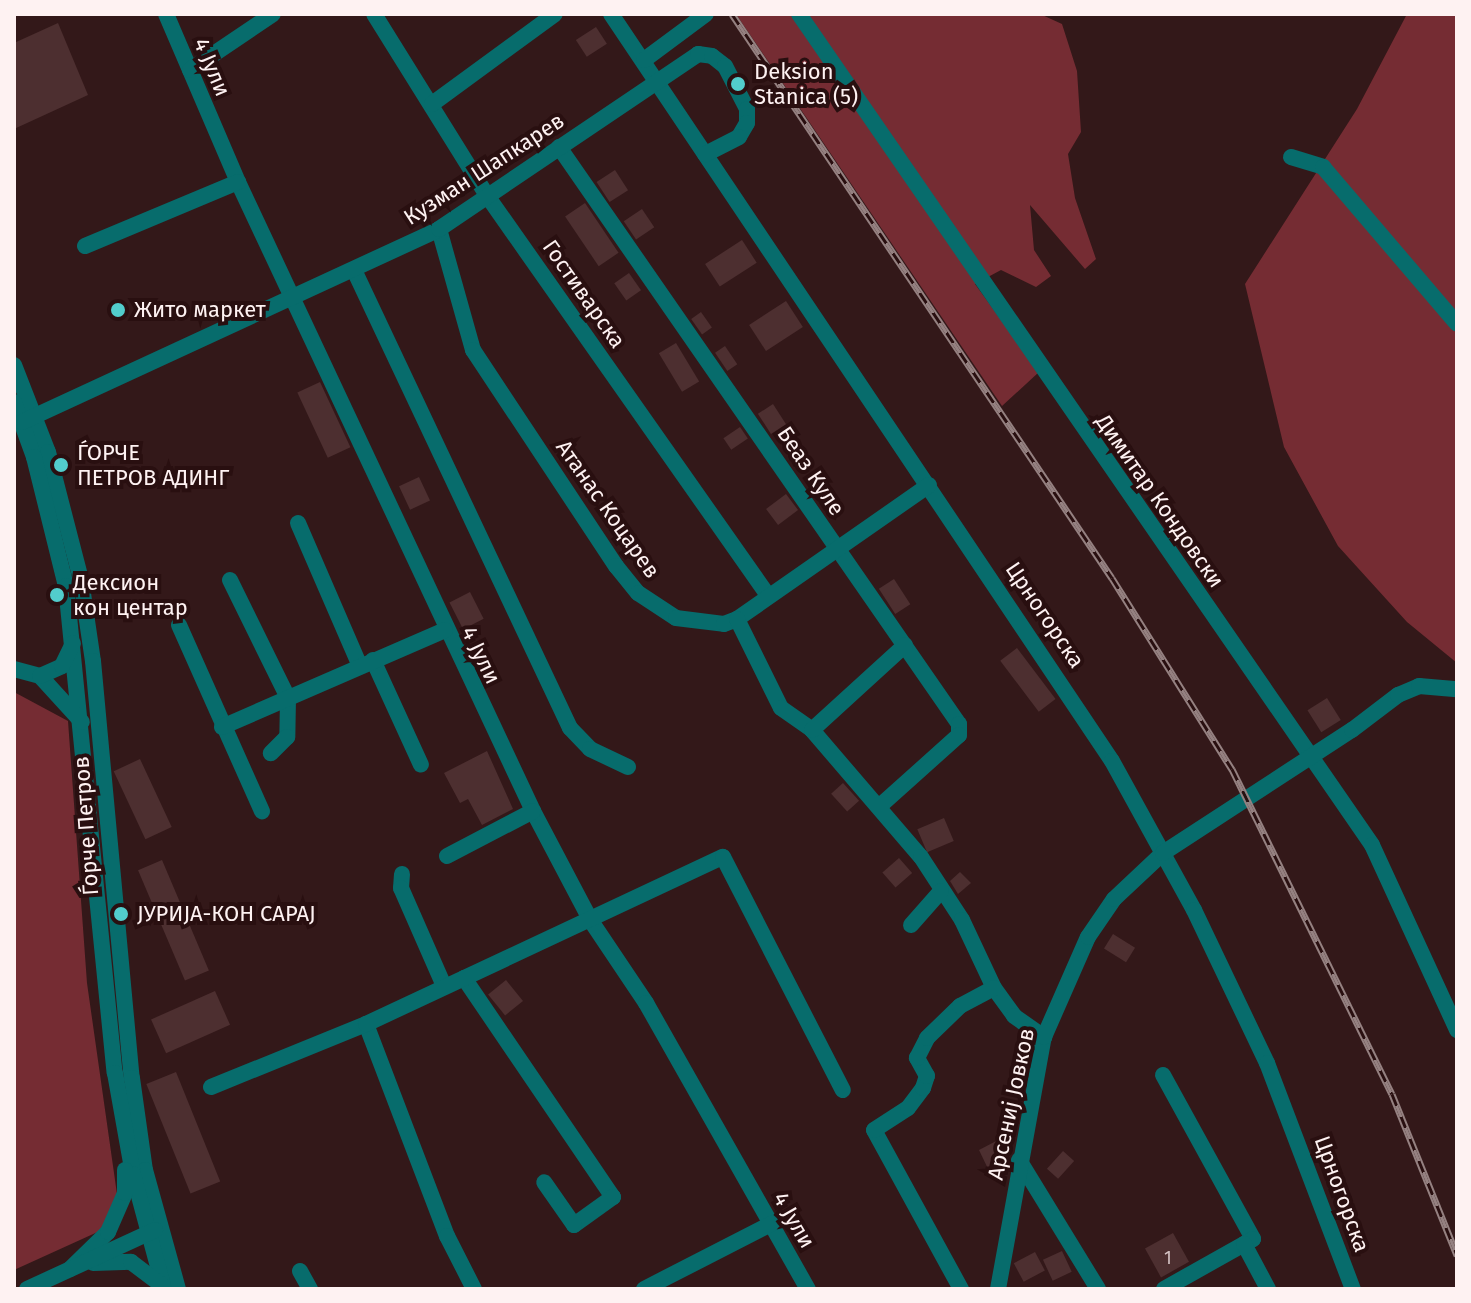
<!DOCTYPE html>
<html>
<head>
<meta charset="utf-8">
<style>
  body { margin:0 }
  #map { position:relative; width:1471px; height:1303px; overflow:hidden; background:#331819; font-family:"Fira Sans",sans-serif }
  div>[style] { position:absolute }
  .green>* { inset:0; background:#752c33 }
  .building>* { inset:0; background:#4d2f30; transform-origin:0 0 }
  .minor>* { height:16px; margin:-8px; padding:0 8px; transform-origin:8px; border-radius:8px; background:#076c6c }
  .rail>* { height:7px; margin-top:-3.5px; transform-origin:0; background:repeating-linear-gradient(90deg,#290f10 0 12px,#958181 0 24px); box-sizing:border-box; border-block:2px solid #958181 }
  .dots>* { width:22px; height:22px; translate:-50% -50%; box-sizing:border-box; border:4px solid #290f10; border-radius:50% }
  span { translate:-50% -50%; white-space:nowrap; text-align:center; line-height:1.15; -webkit-text-stroke:8px #290f10; paint-order:stroke }
  .number-label { font-size:18px; color:#d2c1c2 }
  .number-label span { -webkit-text-stroke-width:0 }
  .street-label { font-size:22px; color:#fef2f2 }
  .poi-label { font-size:22px; color:#fef2f2 }
  .left { translate:0 -50%; text-align:left }
  .frame { position:absolute; inset:0; border:16px solid #fef2f2; pointer-events:none }
</style>
</head>
<body>
<div id="map">
  <div class="green">
    <div style="clip-path:polygon(736px 14px,1040px 14px,1062px 24px,1077px 71px,1081px 132px,1068px 154px,1075px 198px,1096px 259px,1085px 269px,1030px 205px,1034px 250px,1051px 276px,1036px 287px,1001px 270px,975px 284px,1039px 372px,1002px 406px)"></div>
    <div style="clip-path:polygon(1407px 14px,1457px 14px,1457px 663px,1407px 622px,1338px 546px,1284px 447px,1245px 284px,1357px 109px)"></div>
    <div style="clip-path:polygon(14px 692px,68px 721px,87px 983px,117px 1194px,102px 1230px,14px 1270px)"></div>
  </div>
  <div class="building">
    <div style="clip-path:polygon(58px 23px,88px 95px,14px 129px,14px 43px)"></div>
    <div style="left:596px;top:27px;width:20px;height:24px;rotate:57deg"></div>
    <div style="left:615px;top:170px;width:24px;height:22px;rotate:57deg"></div>
    <div style="left:585px;top:203px;width:60px;height:24px;rotate:56deg"></div>
    <div style="left:642px;top:209px;width:22px;height:22px;rotate:56deg"></div>
    <div style="left:742px;top:240px;width:27px;height:44px;rotate:57deg"></div>
    <div style="left:629px;top:273px;width:21px;height:18px;rotate:55deg"></div>
    <div style="left:786px;top:301px;width:31px;height:44px;rotate:57deg"></div>
    <div style="left:701px;top:312px;width:19px;height:12px;rotate:55deg"></div>
    <div style="left:676px;top:343px;width:45px;height:20px;rotate:59deg"></div>
    <div style="left:725px;top:346px;width:22px;height:12px;rotate:56deg"></div>
    <div style="left:320px;top:382px;width:72px;height:25px;rotate:65deg"></div>
    <div style="left:773px;top:404px;width:24px;height:18px;rotate:57deg"></div>
    <div style="left:740px;top:427px;width:14px;height:20px;rotate:56deg"></div>
    <div style="left:419px;top:477px;width:26px;height:22px;rotate:65deg"></div>
    <div style="left:786px;top:494px;width:20px;height:25px;rotate:53deg"></div>
    <div style="left:894px;top:579px;width:30px;height:18px;rotate:57deg"></div>
    <div style="left:470px;top:592px;width:30px;height:23px;rotate:63deg"></div>
    <div style="left:1017px;top:648px;width:64px;height:21px;rotate:53deg"></div>
    <div style="left:1327px;top:698px;width:26px;height:23px;rotate:58deg"></div>
    <div style="clip-path:polygon(487px 751px,513px 809px,482px 825px,468px 799px,460px 803px,444px 773px)"></div>
    <div style="left:140px;top:759px;width:75px;height:29px;rotate:65deg"></div>
    <div style="left:843px;top:783px;width:24px;height:16px;rotate:48deg"></div>
    <div style="left:944px;top:818px;width:25px;height:29px;rotate:67deg"></div>
    <div style="left:899px;top:858px;width:20px;height:22px;rotate:49deg"></div>
    <div style="left:162px;top:860px;width:120px;height:26px;rotate:67deg"></div>
    <div style="clip-path:polygon(960px 872px,971px 883px,958px 894px,950px 881px)"></div>
    <div style="left:1113px;top:934px;width:26px;height:17px;rotate:32deg"></div>
    <div style="left:506px;top:980px;width:27px;height:23px;rotate:51deg"></div>
    <div style="left:215px;top:991px;width:37px;height:70px;rotate:66deg"></div>
    <div style="left:176px;top:1072px;width:118px;height:32px;rotate:68deg"></div>
    <div style="clip-path:polygon(1002px 1138px,1009px 1166px,991px 1175px,979px 1150px)"></div>
    <div style="left:1063px;top:1151px;width:15px;height:24px;rotate:42deg"></div>
    <div style="left:1173px;top:1233px;width:33px;height:32px;rotate:61deg"></div>
    <div style="left:1062px;top:1251px;width:23px;height:21px;rotate:65deg"></div>
    <div style="left:1035px;top:1252px;width:21px;height:24px;rotate:62deg"></div>
  </div>
  <div class="minor">
    <div style="left:166px;top:14px;width:183px;rotate:66.8deg"></div>
    <div style="left:238px;top:182px;width:695px;rotate:64.87deg"></div>
    <div style="left:533px;top:811px;width:124px;rotate:62.2deg"></div>
    <div style="left:591px;top:921px;width:99px;rotate:56.1deg"></div>
    <div style="left:646px;top:1003px;width:329px;rotate:60.5deg"></div>
    <div style="left:374px;top:14px;width:216px;rotate:58.1deg"></div>
    <div style="left:488px;top:197px;width:485px;rotate:54.9deg"></div>
    <div style="left:611px;top:14px;width:899px;rotate:56.15deg"></div>
    <div style="left:1112px;top:761px;width:170px;rotate:61.2deg"></div>
    <div style="left:1194px;top:910px;width:170px;rotate:64.5deg"></div>
    <div style="left:1267px;top:1063px;width:242px;rotate:69.2deg"></div>
    <div style="left:799px;top:14px;width:1009px;rotate:55.41deg"></div>
    <div style="left:1372px;top:845px;width:204px;rotate:65.3deg"></div>
    <div style="left:644px;top:60px;width:77px;rotate:-36.6deg"></div>
    <div style="left:190px;top:70px;width:100px;rotate:-34deg"></div>
    <div style="left:432px;top:104px;width:152px;rotate:-36.2deg"></div>
    <div style="left:559px;top:147px;width:702px;rotate:55.27deg"></div>
    <div style="left:959px;top:724px;width:11px;rotate:90deg"></div>
    <div style="left:959px;top:735px;width:106px;rotate:138.1deg"></div>
    <div style="left:1291px;top:157px;width:34px;rotate:17deg"></div>
    <div style="left:1323px;top:167px;width:206px;rotate:49.5deg"></div>
    <div style="left:439px;top:229px;width:126px;rotate:74.3deg"></div>
    <div style="left:473px;top:350px;width:259px;rotate:56.5deg"></div>
    <div style="left:616px;top:566px;width:35px;rotate:51deg"></div>
    <div style="left:638px;top:593px;width:45px;rotate:33.3deg"></div>
    <div style="left:676px;top:618px;width:48px;rotate:7.1deg"></div>
    <div style="left:724px;top:624px;width:14px;rotate:-21deg"></div>
    <div style="left:737px;top:619px;width:234px;rotate:-34.9deg"></div>
    <div style="left:85px;top:246px;width:166px;rotate:-22.7deg"></div>
    <div style="left:354px;top:270px;width:506px;rotate:64.75deg"></div>
    <div style="left:570px;top:728px;width:29px;rotate:46deg"></div>
    <div style="left:590px;top:749px;width:42px;rotate:25.3deg"></div>
    <div style="left:14px;top:365px;width:93px;rotate:68.7deg"></div>
    <div style="left:48px;top:452px;width:132px;rotate:75.5deg"></div>
    <div style="left:81px;top:580px;width:82px;rotate:81.6deg"></div>
    <div style="left:93px;top:661px;width:419px;rotate:84.7deg"></div>
    <div style="left:132px;top:1078px;width:93px;rotate:82deg"></div>
    <div style="left:145px;top:1170px;width:123px;rotate:74.5deg"></div>
    <div style="left:14px;top:402px;width:59px;rotate:70deg"></div>
    <div style="left:34px;top:457px;width:133px;rotate:76.1deg"></div>
    <div style="left:66px;top:586px;width:489px;rotate:84.3deg"></div>
    <div style="left:115px;top:1073px;width:103px;rotate:79.9deg"></div>
    <div style="left:133px;top:1174px;width:119px;rotate:74.9deg"></div>
    <div style="left:22px;top:422px;width:459px;rotate:-24.8deg"></div>
    <div style="left:439px;top:229px;width:313px;rotate:-34deg"></div>
    <div style="left:698px;top:54px;width:14px;rotate:8deg"></div>
    <div style="left:712px;top:56px;width:16px;rotate:38deg"></div>
    <div style="left:725px;top:66px;width:48px;rotate:62.9deg"></div>
    <div style="left:747px;top:109px;width:14px;rotate:90deg"></div>
    <div style="left:747px;top:123px;width:16px;rotate:120deg"></div>
    <div style="left:739px;top:137px;width:38px;rotate:153deg"></div>
    <div style="left:298px;top:523px;width:156px;rotate:66.6deg"></div>
    <div style="left:230px;top:580px;width:131px;rotate:63.8deg"></div>
    <div style="left:288px;top:698px;width:39px;rotate:91deg"></div>
    <div style="left:287px;top:737px;width:23px;rotate:135deg"></div>
    <div style="left:737px;top:619px;width:99px;rotate:63.7deg"></div>
    <div style="left:781px;top:708px;width:38px;rotate:35deg"></div>
    <div style="left:812px;top:730px;width:167px;rotate:49.4deg"></div>
    <div style="left:921px;top:857px;width:75px;rotate:56.9deg"></div>
    <div style="left:962px;top:920px;width:75px;rotate:64.8deg"></div>
    <div style="left:994px;top:988px;width:34px;rotate:54deg"></div>
    <div style="left:1014px;top:1016px;width:37px;rotate:35deg"></div>
    <div style="left:179px;top:625px;width:204px;rotate:66deg"></div>
    <div style="left:373px;top:660px;width:115px;rotate:65.4deg"></div>
    <div style="left:14px;top:669px;width:27px;rotate:15deg"></div>
    <div style="left:40px;top:676px;width:62px;rotate:47.6deg"></div>
    <div style="left:40px;top:676px;width:24px;rotate:-24deg"></div>
    <div style="left:62px;top:666px;width:25px;rotate:-64deg"></div>
    <div style="left:222px;top:727px;width:243px;rotate:-23.5deg"></div>
    <div style="left:812px;top:730px;width:126px;rotate:-42.4deg"></div>
    <div style="left:447px;top:856px;width:97px;rotate:-27.6deg"></div>
    <div style="left:402px;top:874px;width:14px;rotate:94deg"></div>
    <div style="left:401px;top:888px;width:107px;rotate:66.3deg"></div>
    <div style="left:911px;top:925px;width:45px;rotate:-48.6deg"></div>
    <div style="left:464px;top:978px;width:265px;rotate:55.8deg"></div>
    <div style="left:613px;top:1197px;width:48px;rotate:144.3deg"></div>
    <div style="left:574px;top:1225px;width:52px;rotate:-124.9deg"></div>
    <div style="left:366px;top:1024px;width:227px;rotate:69.1deg"></div>
    <div style="left:447px;top:1236px;width:59px;rotate:63deg"></div>
    <div style="left:1163px;top:1075px;width:187px;rotate:61.2deg"></div>
    <div style="left:1253px;top:1239px;width:102px;rotate:150.7deg"></div>
    <div style="left:211px;top:1087px;width:167px;rotate:-22.1deg"></div>
    <div style="left:366px;top:1024px;width:394px;rotate:-25.1deg"></div>
    <div style="left:723px;top:857px;width:262px;rotate:62.8deg"></div>
    <div style="left:1019px;top:1160px;width:151px;rotate:58.5deg"></div>
    <div style="left:1244px;top:1244px;width:51px;rotate:61.9deg"></div>
    <div style="left:93px;top:1263px;width:38px;rotate:-2deg"></div>
    <div style="left:131px;top:1262px;width:40px;rotate:37deg"></div>
    <div style="left:70px;top:1269px;width:53px;rotate:-44.2deg"></div>
    <div style="left:108px;top:1232px;width:43px;rotate:-66.4deg"></div>
    <div style="left:125px;top:1193px;width:23px;rotate:-90deg"></div>
    <div style="left:300px;top:1271px;width:21px;rotate:61deg"></div>
    <div style="left:27px;top:1289px;width:141px;rotate:-24.7deg"></div>
    <div style="left:644px;top:1289px;width:143px;rotate:-27.1deg"></div>
    <div style="left:961px;top:1289px;width:181px;rotate:-118.7deg"></div>
    <div style="left:874px;top:1130px;width:40px;rotate:-32.9deg"></div>
    <div style="left:908px;top:1108px;width:25px;rotate:-53deg"></div>
    <div style="left:923px;top:1088px;width:13px;rotate:-72deg"></div>
    <div style="left:927px;top:1076px;width:21px;rotate:-119deg"></div>
    <div style="left:917px;top:1058px;width:22px;rotate:-63deg"></div>
    <div style="left:927px;top:1038px;width:46px;rotate:-44.1deg"></div>
    <div style="left:960px;top:1006px;width:38px;rotate:-28deg"></div>
    <div style="left:998px;top:1289px;width:256px;rotate:-79.7deg"></div>
    <div style="left:1044px;top:1037px;width:109px;rotate:-66.3deg"></div>
    <div style="left:1088px;top:937px;width:46px;rotate:-55.6deg"></div>
    <div style="left:1114px;top:899px;width:67px;rotate:-43.2deg"></div>
    <div style="left:1163px;top:853px;width:225px;rotate:-33.1deg"></div>
    <div style="left:1352px;top:730px;width:58px;rotate:-37.3deg"></div>
    <div style="left:1398px;top:695px;width:23px;rotate:-23deg"></div>
    <div style="left:1419px;top:686px;width:38px;rotate:5deg"></div>
  </div>
  <div class="rail">
    <div style="left:732px;top:14px;width:680px;rotate:56.03deg"></div>
    <div style="left:1112px;top:578px;width:226px;rotate:57.9deg"></div>
    <div style="left:1232px;top:769px;width:362px;rotate:63.8deg"></div>
    <div style="left:1392px;top:1094px;width:174px;rotate:68deg"></div>
  </div>
  <div class="dots">
    <div style="left:738px;top:84px;background:#52cdcc"></div>
    <div style="left:118px;top:310px;background:#52cdcc"></div>
    <div style="left:61px;top:465px;background:#52cdcc"></div>
    <div style="left:57px;top:595px;background:#52cdcc"></div>
    <div style="left:121px;top:914px;background:#52cdcc"></div>
  </div>
  <div class="number-label">
    <span style="left:1168px;top:1258px">1</span>
  </div>
  <div class="street-label">
    <span style="left:212px;top:67px;rotate:67deg">4 Јули</span>
    <span style="left:484px;top:169px;rotate:-33deg">Кузман Шапкарев</span>
    <span style="left:584px;top:294px;rotate:55deg">Гостиварска</span>
    <span style="left:811px;top:471px;rotate:56deg">Беаз Куле</span>
    <span style="left:1160px;top:501px;rotate:55deg">Димитар Кондовски</span>
    <span style="left:608px;top:509px;rotate:55deg">Атанас Коцарев</span>
    <span style="left:1045px;top:615px;rotate:56deg">Црногорска</span>
    <span style="left:481px;top:655px;rotate:64deg">4 Јули</span>
    <span style="left:86px;top:826px;rotate:-94deg">Ѓорче Петров</span>
    <span style="left:1011px;top:1104px;rotate:-78deg">Арсениј Јовков</span>
    <span style="left:1342px;top:1194px;rotate:70deg">Црногорска</span>
    <span style="left:794px;top:1220px;rotate:60deg">4 Јули</span>
  </div>
  <div class="poi-label">
    <span class="left" style="left:754px;top:84px">Deksion<br>Stanica (5)</span>
    <span class="left" style="left:134px;top:310px">Жито маркет</span>
    <span class="left" style="left:77px;top:465px">ЃОРЧЕ<br>ПЕТРОВ АДИНГ</span>
    <span class="left" style="left:73px;top:595px">Дексион<br>кон центар</span>
    <span class="left" style="left:137px;top:914px">ЈУРИЈА-КОН САРАЈ</span>
  </div>
  <div class="frame"></div>
</div>
</body>
</html>
